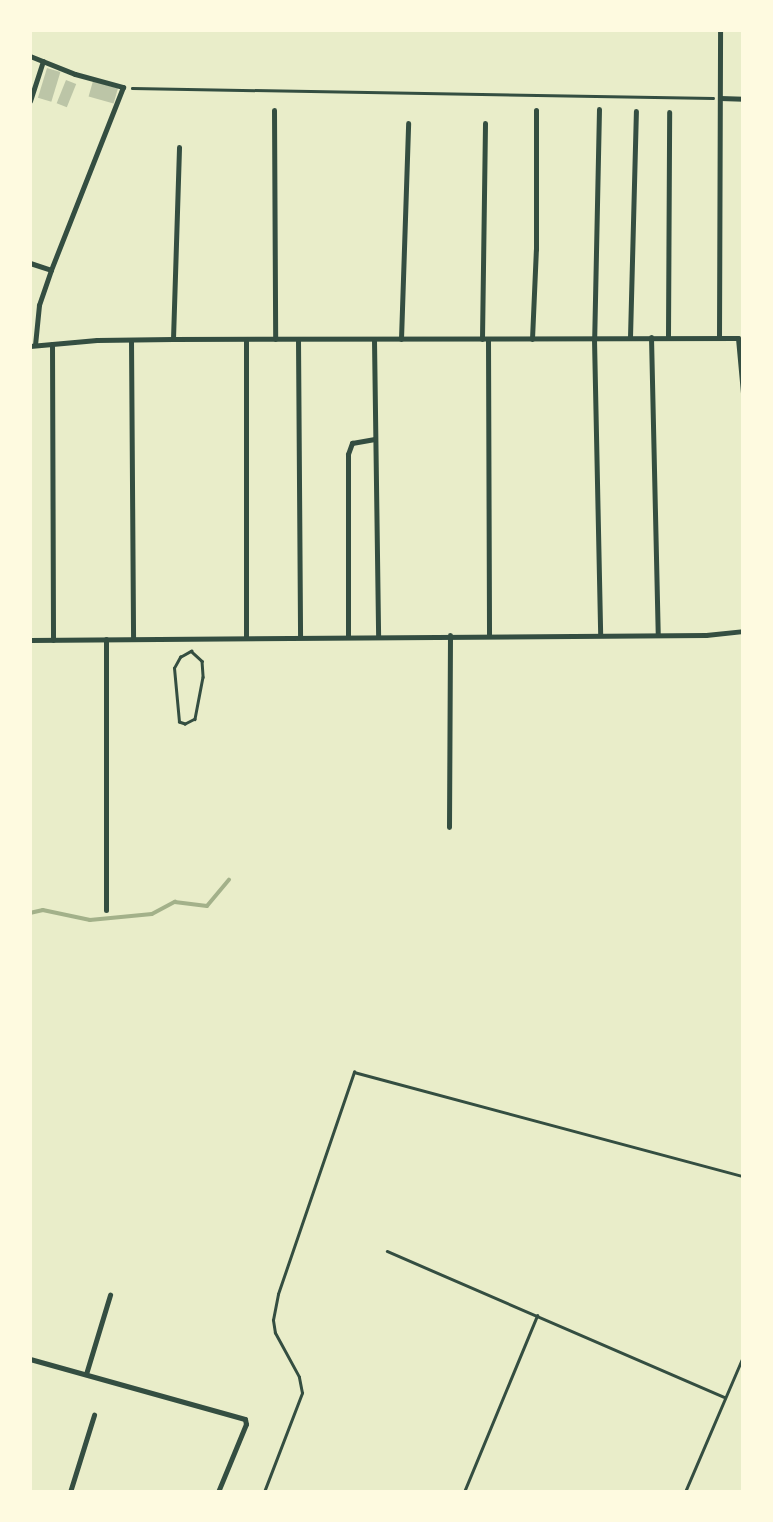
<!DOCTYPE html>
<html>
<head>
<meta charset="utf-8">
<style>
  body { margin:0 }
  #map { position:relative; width:773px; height:1522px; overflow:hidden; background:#e9edc9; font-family:"Open Sans",sans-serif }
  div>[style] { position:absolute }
  .stream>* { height:3.5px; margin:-1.75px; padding:0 1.75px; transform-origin:1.75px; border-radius:1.75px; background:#a3b18a }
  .building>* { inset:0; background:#bcc5a7; transform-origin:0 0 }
  .path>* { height:2.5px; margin:-1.25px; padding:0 1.25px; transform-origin:1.25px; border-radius:1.25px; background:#344e41 }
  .service>* { height:2.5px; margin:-1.25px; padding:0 1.25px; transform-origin:1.25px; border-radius:1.25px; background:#344e41 }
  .minor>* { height:5px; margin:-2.5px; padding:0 2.5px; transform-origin:2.5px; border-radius:2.5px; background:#344e41 }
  span { translate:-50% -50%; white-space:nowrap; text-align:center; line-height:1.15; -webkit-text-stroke:7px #fefae0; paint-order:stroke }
  .frame { position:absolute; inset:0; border:32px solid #fefae0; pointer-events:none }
</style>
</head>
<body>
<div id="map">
  <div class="stream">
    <div style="left:30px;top:913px;width:13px;rotate:-13deg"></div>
    <div style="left:43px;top:910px;width:48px;rotate:12deg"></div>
    <div style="left:90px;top:920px;width:62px;rotate:-5.5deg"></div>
    <div style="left:152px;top:914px;width:26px;rotate:-28deg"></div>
    <div style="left:175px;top:902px;width:32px;rotate:7deg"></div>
    <div style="left:207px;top:906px;width:34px;rotate:-50deg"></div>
  </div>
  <div class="building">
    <div style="left:47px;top:68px;width:14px;height:31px;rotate:17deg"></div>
    <div style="left:66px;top:80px;width:11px;height:25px;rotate:22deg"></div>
    <div style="left:93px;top:81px;width:26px;height:16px;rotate:16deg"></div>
  </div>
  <div class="path">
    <div style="left:132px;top:88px;width:581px;rotate:0.99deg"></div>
  </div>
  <div class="service">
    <div style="left:191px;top:651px;width:15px;rotate:42deg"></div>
    <div style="left:202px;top:661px;width:16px;rotate:86deg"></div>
    <div style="left:203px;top:677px;width:43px;rotate:100.8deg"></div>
    <div style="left:195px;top:719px;width:11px;rotate:153deg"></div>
    <div style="left:185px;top:724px;width:6px;rotate:-162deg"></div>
    <div style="left:179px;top:722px;width:54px;rotate:-95.3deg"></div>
    <div style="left:174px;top:668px;width:13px;rotate:-61deg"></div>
    <div style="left:180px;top:657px;width:13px;rotate:-29deg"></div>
    <div style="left:387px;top:1251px;width:368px;rotate:23.4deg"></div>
    <div style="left:264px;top:1492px;width:106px;rotate:-69deg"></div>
    <div style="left:302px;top:1393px;width:16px;rotate:-101deg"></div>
    <div style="left:299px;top:1377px;width:50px;rotate:-118.6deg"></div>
    <div style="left:275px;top:1333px;width:13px;rotate:-99deg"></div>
    <div style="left:273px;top:1320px;width:26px;rotate:-79deg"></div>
    <div style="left:278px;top:1294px;width:235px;rotate:-71.1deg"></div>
    <div style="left:354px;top:1072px;width:403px;rotate:15deg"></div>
    <div style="left:464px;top:1492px;width:191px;rotate:-67.5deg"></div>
    <div style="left:685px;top:1492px;width:147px;rotate:-66.8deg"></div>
  </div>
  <div class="minor">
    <div style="left:30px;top:56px;width:48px;rotate:21.8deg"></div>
    <div style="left:75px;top:74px;width:50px;rotate:15.2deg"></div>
    <div style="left:123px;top:87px;width:197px;rotate:111.5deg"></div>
    <div style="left:720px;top:98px;width:23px;rotate:2deg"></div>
    <div style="left:30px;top:101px;width:42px;rotate:-72deg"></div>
    <div style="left:599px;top:109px;width:230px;rotate:91.2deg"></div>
    <div style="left:594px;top:339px;width:296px;rotate:88.8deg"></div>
    <div style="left:274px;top:110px;width:229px;rotate:89.7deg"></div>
    <div style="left:30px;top:263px;width:22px;rotate:18deg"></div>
    <div style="left:51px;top:270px;width:37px;rotate:109deg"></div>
    <div style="left:39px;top:305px;width:40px;rotate:95.7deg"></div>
    <div style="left:668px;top:336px;width:224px;rotate:-89.7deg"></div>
    <div style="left:630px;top:337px;width:226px;rotate:-88.5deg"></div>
    <div style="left:651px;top:337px;width:298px;rotate:88.7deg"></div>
    <div style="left:719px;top:338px;width:308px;rotate:-89.8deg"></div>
    <div style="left:173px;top:339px;width:192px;rotate:-88.2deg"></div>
    <div style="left:298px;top:339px;width:298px;rotate:89.6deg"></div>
    <div style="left:401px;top:339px;width:216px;rotate:-88.1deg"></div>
    <div style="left:482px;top:339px;width:216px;rotate:-89.2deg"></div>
    <div style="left:532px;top:339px;width:90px;rotate:-87.5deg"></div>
    <div style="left:536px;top:249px;width:139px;rotate:-90deg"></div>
    <div style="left:131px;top:340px;width:299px;rotate:89.6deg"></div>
    <div style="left:374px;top:340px;width:296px;rotate:89.2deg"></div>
    <div style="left:488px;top:340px;width:295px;rotate:89.8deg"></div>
    <div style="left:52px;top:344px;width:296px;rotate:89.8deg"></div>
    <div style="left:30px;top:346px;width:67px;rotate:-5.1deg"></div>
    <div style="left:97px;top:340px;width:76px;rotate:-0.8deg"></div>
    <div style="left:173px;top:339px;width:565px;rotate:-0.1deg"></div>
    <div style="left:738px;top:338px;width:55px;rotate:84.8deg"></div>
    <div style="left:348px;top:636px;width:182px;rotate:-90deg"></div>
    <div style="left:348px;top:454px;width:12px;rotate:-70deg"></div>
    <div style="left:352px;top:443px;width:23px;rotate:-10deg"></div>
    <div style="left:246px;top:638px;width:299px;rotate:-90deg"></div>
    <div style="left:106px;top:639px;width:271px;rotate:90deg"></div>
    <div style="left:30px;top:640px;width:676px;rotate:-0.42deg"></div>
    <div style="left:706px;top:635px;width:37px;rotate:-6deg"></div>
    <div style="left:449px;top:827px;width:192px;rotate:-89.7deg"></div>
    <div style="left:30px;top:1359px;width:223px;rotate:15.6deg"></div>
    <div style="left:245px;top:1419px;width:5px;rotate:79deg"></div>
    <div style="left:246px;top:1424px;width:74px;rotate:112.4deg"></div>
    <div style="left:86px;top:1374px;width:83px;rotate:-73.1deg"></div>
    <div style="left:70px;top:1492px;width:81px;rotate:-72.7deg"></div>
  </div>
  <div class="frame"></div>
</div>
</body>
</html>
